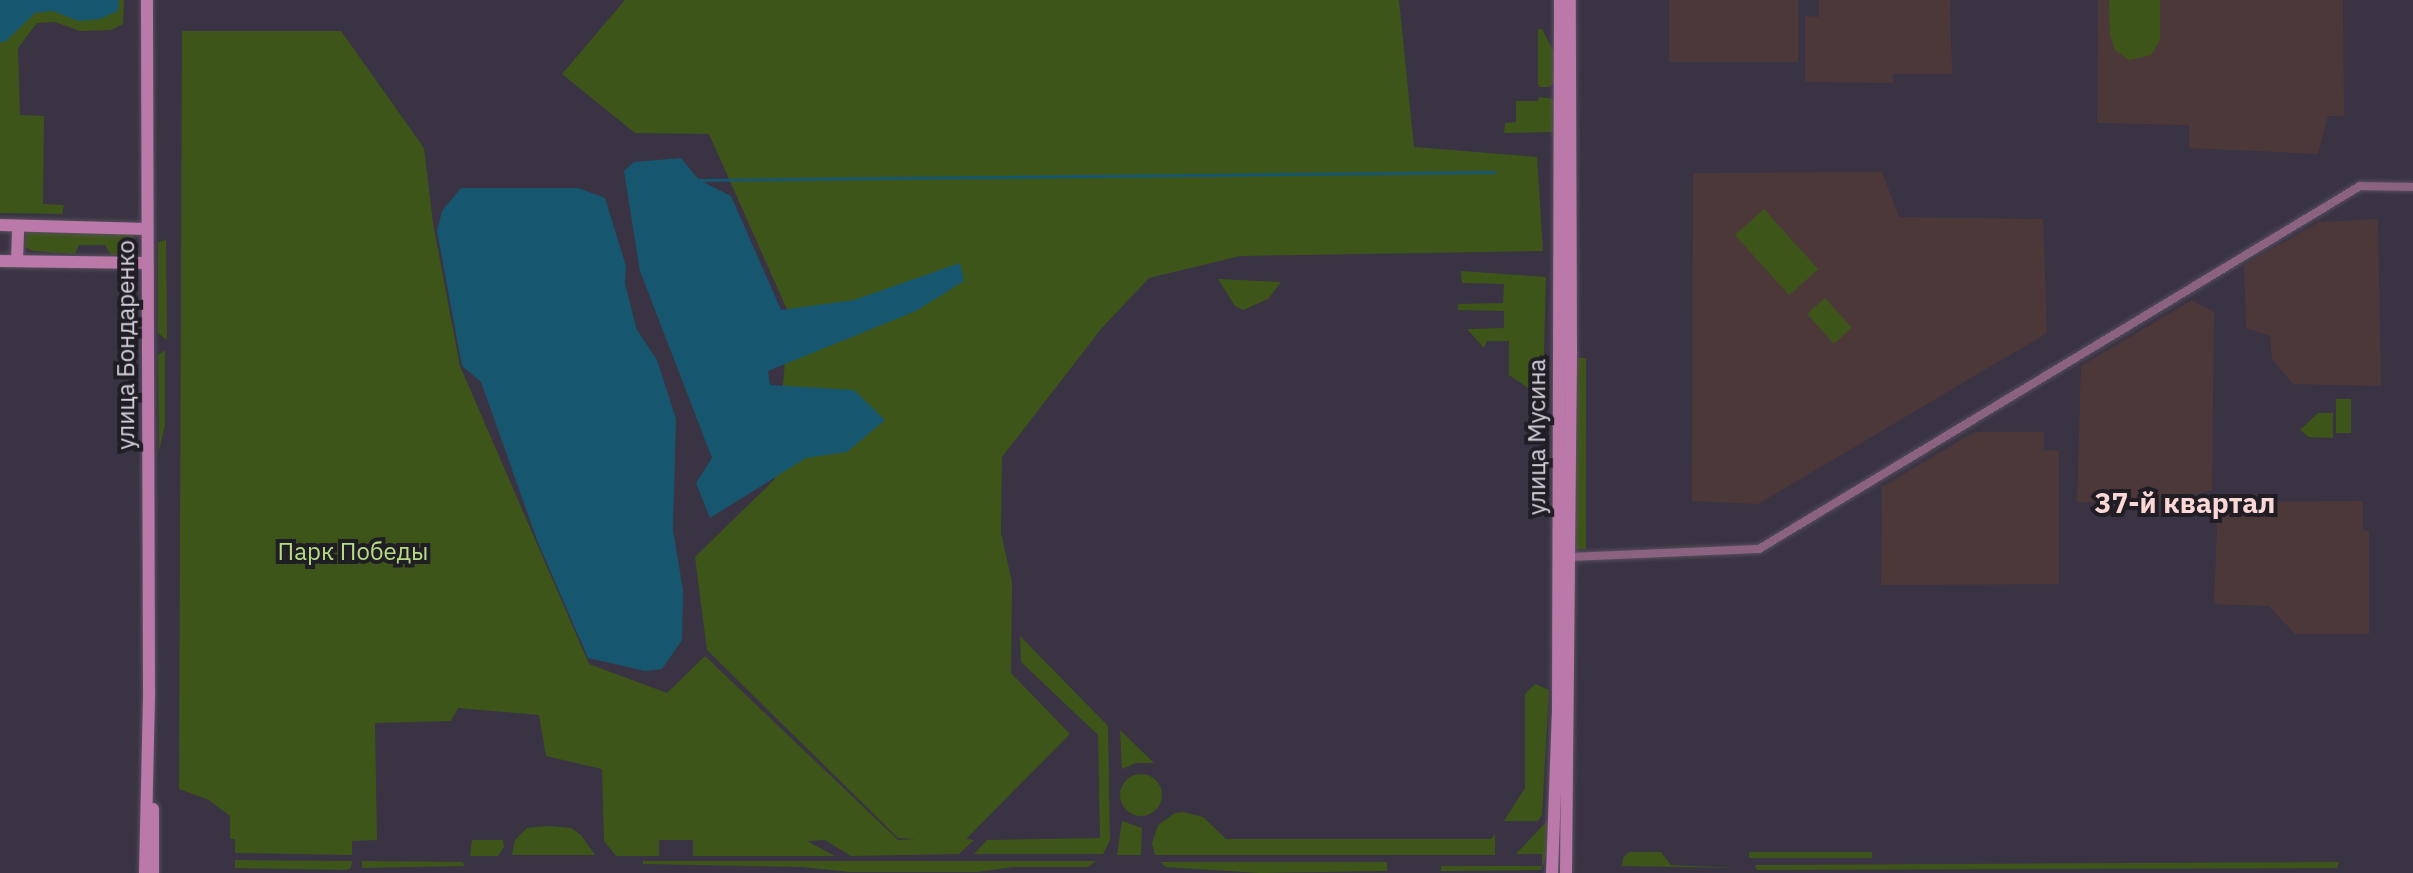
<!DOCTYPE html>
<html>
<head>
<meta charset="utf-8">
<style>
  body { margin:0 }
  #map { position:relative; width:2413px; height:873px; overflow:hidden; background:#3a3343; font-family:"IBM Plex Sans",sans-serif }
  div>[style] { position:absolute }
  .education>* { inset:0; background:#4d3839; transform-origin:0 0 }
  .green>* { inset:0; background:#3e5519; transform-origin:0 0 }
  .round { border-radius:50% }
  .water>* { inset:0; background:#16576f }
  .stream>* { height:3px; margin:-1.5px; padding:0 1.5px; transform-origin:1.5px; border-radius:1.5px; background:#16576f }
  .roads { filter:drop-shadow(0 0 2px #564f5e) drop-shadow(0 0 2px #564f5e) }
  .street>* { height:8px; margin:-4px; padding:0 4px; transform-origin:4px; border-radius:4px; background:#8c6281 }
  .secondary>* { height:12px; margin:-6px; padding:0 6px; transform-origin:6px; border-radius:6px; background:#bb79aa }
  span { translate:-50% -50%; white-space:nowrap; text-align:center; line-height:1.15; -webkit-text-stroke:8px #201d24; paint-order:stroke }
  .street-label { font-size:24px; color:#d5d0db }
  .park-label { font-size:24px; color:#b6dc83 }
  .quarter-label { font-size:28px; color:#fbd7d5; font-weight:700 }
</style>
</head>
<body>
<div id="map">
  <div class="education">
    <div style="left:1669px;top:0;width:129px;height:62px"></div>
    <div style="clip-path:polygon(1819px 0,1950px 0,1952px 74px,1893px 74px,1893px 83px,1805px 82px,1805px 16px,1819px 17px)"></div>
    <div style="clip-path:polygon(2098px 0,2343px 0,2344px 116px,2328px 116px,2318px 154px,2189px 148px,2189px 125px,2097px 123px)"></div>
    <div style="clip-path:polygon(1882px 172px,1899px 217px,2043px 219px,2047px 333px,1758px 504px,1692px 501px,1693px 173px)"></div>
    <div style="clip-path:polygon(2378px 219px,2381px 386px,2293px 384px,2272px 359px,2270px 336px,2246px 328px,2244px 265px,2319px 222px)"></div>
    <div style="clip-path:polygon(2192px 300px,2214px 312px,2212px 490px,2174px 501px,2077px 502px,2081px 366px)"></div>
    <div style="clip-path:polygon(1974px 432px,2044px 432px,2044px 450px,2059px 451px,2059px 584px,1881px 585px,1882px 487px)"></div>
    <div style="clip-path:polygon(2363px 501px,2363px 530px,2369px 531px,2369px 634px,2295px 634px,2269px 606px,2214px 604px,2218px 502px)"></div>
  </div>
  <div class="green">
    <div style="clip-path:polygon(0 0,124px 0,123px 24px,111px 30px,80px 31px,55px 22px,37px 23px,18px 48px,20px 115px,44px 116px,43px 204px,64px 205px,62px 214px,0 213px)"></div>
    <div style="clip-path:polygon(625px 0,1399px 0,1414px 147px,1537px 157px,1543px 251px,1240px 256px,1149px 278px,1101px 329px,1002px 457px,1001px 533px,1012px 582px,1011px 673px,1070px 734px,966px 839px,974px 840px,959px 854px,851px 856px,825px 840px,807px 841px,835px 856px,693px 856px,693px 840px,659px 840px,659px 856px,616px 856px,604px 841px,602px 769px,546px 756px,539px 715px,458px 708px,451px 721px,375px 723px,377px 840px,352px 841px,352px 855px,235px 853px,235px 839px,230px 839px,230px 816px,209px 800px,179px 789px,182px 31px,341px 31px,424px 148px,433px 223px,460px 366px,589px 664px,667px 693px,705px 656px,898px 840px,916px 839px,898px 838px,707px 650px,695px 557px,775px 479px,789px 314px,709px 134px,635px 133px,562px 74px)"></div>
    <div style="clip-path:polygon(2109px 0,2160px 0,2160px 40px,2151px 55px,2129px 60px,2115px 50px,2110px 35px)"></div>
    <div style="clip-path:polygon(1538px 29px,1542px 29px,1556px 56px,1556px 80px,1549px 87px,1540px 87px,1538px 84px)"></div>
    <div style="clip-path:polygon(1539px 97px,1555px 99px,1555px 132px,1504px 133px,1505px 123px,1516px 122px,1516px 101px,1538px 101px)"></div>
    <div style="left:1764px;top:209px;width:81px;height:39px;rotate:48deg"></div>
    <div style="clip-path:polygon(27px 230px,133px 233px,133px 248px,129px 255px,111px 255px,105px 245px,79px 245px,75px 254px,33px 251px,25px 247px)"></div>
    <div style="clip-path:polygon(166px 240px,167px 340px,158px 333px,158px 242px)"></div>
    <div style="clip-path:polygon(124px 265px,133px 270px,137px 340px,129px 347px,124px 312px)"></div>
    <div style="clip-path:polygon(1461px 271px,1546px 277px,1543px 389px,1531px 390px,1509px 375px,1509px 341px,1487px 341px,1484px 348px,1467px 329px,1504px 328px,1504px 311px,1458px 310px,1458px 304px,1503px 303px,1504px 284px,1462px 283px)"></div>
    <div style="clip-path:polygon(1218px 279px,1281px 282px,1268px 299px,1243px 310px,1235px 306px)"></div>
    <div style="left:1825px;top:298px;width:40px;height:24px;rotate:48deg"></div>
    <div style="clip-path:polygon(165px 350px,165px 425px,159px 451px,158px 355px)"></div>
    <div style="left:1576px;top:358px;width:10px;height:191px"></div>
    <div style="left:2336px;top:399px;width:15px;height:34px"></div>
    <div style="clip-path:polygon(2318px 413px,2333px 413px,2333px 438px,2309px 437px,2300px 430px)"></div>
    <div style="clip-path:polygon(1020px 636px,1108px 726px,1110px 840px,1103px 854px,974px 854px,987px 840px,1100px 838px,1098px 735px,1021px 662px)"></div>
    <div style="clip-path:polygon(1535px 684px,1549px 690px,1542px 815px,1538px 821px,1504px 821px,1525px 788px,1525px 694px)"></div>
    <div style="clip-path:polygon(1120px 730px,1154px 763px,1136px 763px,1122px 769px)"></div>
    <div class="round" style="left:1120px;top:774px;width:42px;height:42px"></div>
    <div style="clip-path:polygon(1183px 812px,1203px 817px,1226px 839px,1491px 839px,1495px 834px,1495px 855px,1155px 855px,1152px 843px,1158px 825px,1175px 813px)"></div>
    <div style="clip-path:polygon(1122px 821px,1142px 828px,1141px 855px,1117px 855px)"></div>
    <div style="clip-path:polygon(1547px 821px,1546px 856px,1541px 870px,1441px 871px,1441px 866px,1542px 866px,1542px 854px,1516px 854px)"></div>
    <div style="clip-path:polygon(548px 826px,571px 828px,581px 835px,595px 855px,512px 855px,515px 840px,527px 828px)"></div>
    <div style="clip-path:polygon(472px 840px,503px 840px,504px 847px,498px 856px,470px 856px)"></div>
    <div style="clip-path:polygon(1629px 852px,1661px 852px,1671px 865px,1740px 868px,1622px 866px,1623px 858px)"></div>
    <div style="left:1749px;top:852px;width:123px;height:6px"></div>
    <div style="clip-path:polygon(235px 860px,352px 861px,351px 868px,346px 870px,235px 868px)"></div>
    <div style="clip-path:polygon(362px 861px,463px 862px,464px 866px,362px 868px)"></div>
    <div style="clip-path:polygon(643px 861px,1096px 861px,1088px 867px,1013px 867px,977px 872px,849px 872px,802px 867px,643px 864px)"></div>
    <div style="clip-path:polygon(1160px 862px,1387px 862px,1387px 871px,1260px 873px,1166px 867px)"></div>
    <div style="clip-path:polygon(2339px 862px,2337px 868px,1758px 870px,1755px 868px,1756px 865px)"></div>
  </div>
  <div class="water">
    <div style="clip-path:polygon(0 0,119px 0,118px 11px,100px 19px,78px 21px,53px 11px,35px 13px,5px 42px,0 42px)"></div>
    <div style="clip-path:polygon(681px 158px,699px 180px,731px 196px,781px 310px,854px 300px,960px 263px,964px 281px,916px 311px,768px 371px,770px 385px,854px 390px,885px 420px,847px 452px,806px 458px,710px 518px,696px 483px,712px 458px,640px 271px,624px 171px,634px 162px)"></div>
    <div style="clip-path:polygon(461px 188px,578px 188px,605px 198px,626px 266px,625px 284px,637px 330px,657px 360px,676px 419px,673px 530px,683px 590px,682px 640px,662px 669px,645px 671px,588px 658px,537px 540px,481px 382px,462px 366px,437px 231px,442px 211px)"></div>
  </div>
  <div class="stream">
    <div style="left:699px;top:180px;width:795px;rotate:-0.58deg"></div>
  </div>
  <div class="roads">
    <div class="street">
      <div style="left:1568px;top:557px;width:191px;rotate:-2.4deg"></div>
      <div style="left:1759px;top:549px;width:702px;rotate:-31.13deg"></div>
      <div style="left:2360px;top:186px;width:53px;rotate:1.1deg"></div>
    </div>
    <div class="secondary">
      <div style="left:0;top:225px;width:147px;rotate:1.6deg"></div>
      <div style="left:0;top:261px;width:147px;rotate:0.8deg"></div>
      <div style="left:17px;top:261px;width:35px;rotate:-88deg"></div>
      <div style="left:153px;top:809px;width:64px;rotate:90deg"></div>
      <div style="left:145px;top:873px;width:183px;rotate:-88.7deg"></div>
      <div style="left:149px;top:690px;width:690px;rotate:-90.17deg"></div>
      <div style="left:1552px;top:873px;width:160px;rotate:-87.9deg"></div>
      <div style="left:1558px;top:713px;width:713px;rotate:-89.84deg"></div>
      <div style="left:1566px;top:873px;width:523px;rotate:-89.45deg"></div>
      <div style="left:1571px;top:350px;width:350px;rotate:-90.2deg"></div>
    </div>
  </div>
  <div class="street-label">
    <span style="left:126px;top:345px;rotate:-90deg">улица Бондаренко</span>
    <span style="left:1537px;top:437px;rotate:-90deg">улица Мусина</span>
  </div>
  <div class="park-label">
    <span style="left:353px;top:552px">Парк Победы</span>
  </div>
  <div class="quarter-label">
    <span style="left:2185px;top:503px">37-й квартал</span>
  </div>
</div>
</body>
</html>
